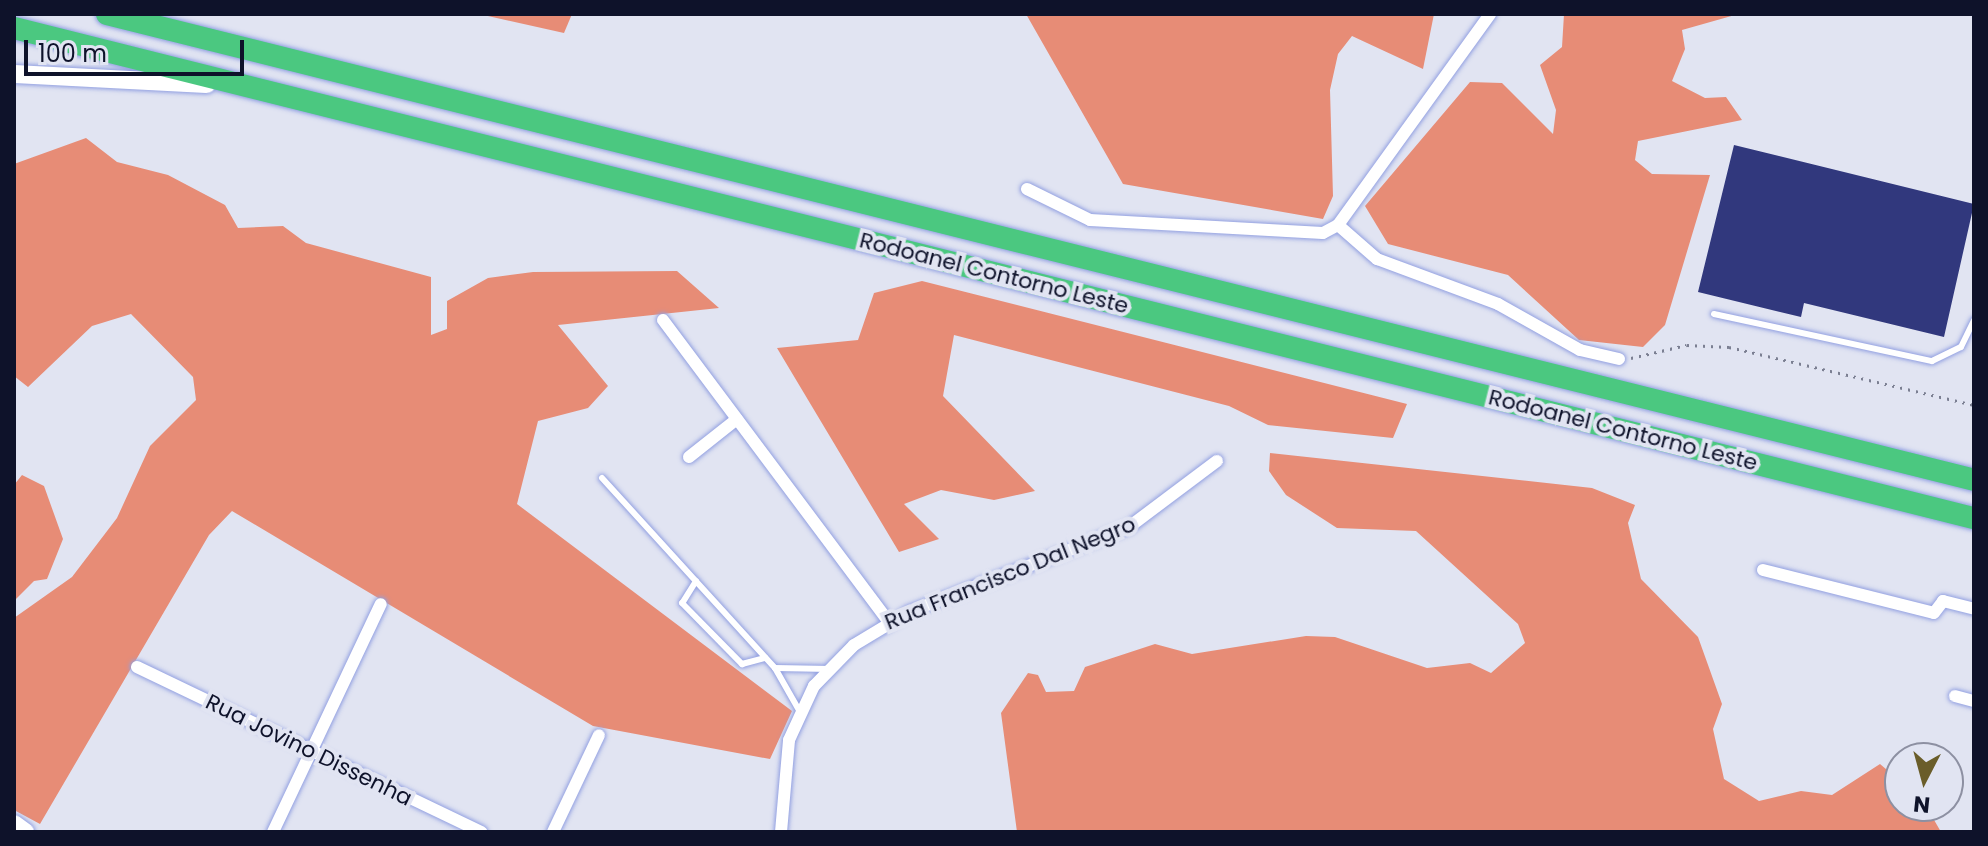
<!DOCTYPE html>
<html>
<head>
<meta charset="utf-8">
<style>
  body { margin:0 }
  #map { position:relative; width:1988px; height:846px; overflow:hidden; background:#e1e4f2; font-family:Poppins,sans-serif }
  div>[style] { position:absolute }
  .forest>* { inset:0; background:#e78c76 }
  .building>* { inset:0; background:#31387d }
  .path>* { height:3px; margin-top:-1.5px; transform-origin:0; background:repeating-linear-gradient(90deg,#7b7f92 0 2px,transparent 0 8px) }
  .roads { filter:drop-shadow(0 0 2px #92a0e1) drop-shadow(0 0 2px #92a0e1) }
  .lane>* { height:6px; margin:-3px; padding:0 3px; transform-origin:3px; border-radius:3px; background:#fff }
  .street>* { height:12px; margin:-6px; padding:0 6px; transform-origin:6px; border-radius:6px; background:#fff }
  .secondary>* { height:18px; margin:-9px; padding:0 9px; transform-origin:9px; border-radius:9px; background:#fff }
  .highway>* { height:22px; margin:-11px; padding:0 11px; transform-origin:11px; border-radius:11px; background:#4bc880 }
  span { translate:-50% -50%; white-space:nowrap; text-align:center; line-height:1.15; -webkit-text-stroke:8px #e1e4f2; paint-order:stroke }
  .street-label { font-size:22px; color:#0e122a }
  .frame { position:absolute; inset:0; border:16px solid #0e122a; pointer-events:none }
  .north { position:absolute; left:1884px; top:742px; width:80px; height:80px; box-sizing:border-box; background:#e1e4f2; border:2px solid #8d90a2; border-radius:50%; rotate:186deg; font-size:22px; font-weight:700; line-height:32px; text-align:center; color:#0e122a }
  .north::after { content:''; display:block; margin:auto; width:28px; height:36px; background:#6a5d2a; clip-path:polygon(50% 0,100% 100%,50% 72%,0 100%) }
  .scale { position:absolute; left:24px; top:40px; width:220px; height:36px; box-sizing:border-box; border:4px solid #0e122a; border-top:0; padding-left:10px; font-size:24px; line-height:28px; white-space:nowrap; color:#0e122a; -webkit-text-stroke:6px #e1e4f2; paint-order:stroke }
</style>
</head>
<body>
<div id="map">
  <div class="forest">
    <div style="clip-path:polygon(479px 14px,572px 14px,564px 33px)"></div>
    <div style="clip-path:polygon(1026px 14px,1434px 14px,1423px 69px,1352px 36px,1338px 54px,1330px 90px,1333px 196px,1323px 219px,1123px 184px)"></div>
    <div style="clip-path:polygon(1564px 14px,1735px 15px,1682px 30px,1685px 49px,1672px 81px,1705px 98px,1726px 97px,1742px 120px,1638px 141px,1635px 160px,1652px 174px,1710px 175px,1665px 325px,1643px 347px,1579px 340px,1508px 275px,1388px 244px,1365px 206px,1470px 82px,1502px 83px,1553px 134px,1556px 110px,1540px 65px,1562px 47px)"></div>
    <div style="clip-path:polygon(86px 138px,117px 162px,168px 175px,225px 205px,238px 228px,283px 226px,306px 243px,431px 277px,431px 335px,447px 329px,447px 301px,488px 278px,533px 272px,677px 271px,719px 308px,558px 325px,608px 386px,588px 408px,538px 421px,517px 504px,792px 711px,770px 759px,593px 726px,232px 511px,209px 535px,40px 824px,14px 810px,14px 618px,72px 577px,117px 518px,150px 446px,196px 400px,193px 377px,131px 314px,92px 326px,28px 387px,14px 376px,14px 164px)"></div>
    <div style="clip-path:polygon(922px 281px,1407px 404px,1393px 438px,1268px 425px,1229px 406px,954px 335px,943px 396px,1035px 491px,994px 500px,941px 490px,904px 504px,939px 539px,899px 552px,777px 348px,858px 340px,874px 293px)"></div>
    <div style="clip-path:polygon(1270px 453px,1592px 488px,1635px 505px,1628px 523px,1641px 579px,1698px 637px,1722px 704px,1713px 729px,1724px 779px,1759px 801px,1801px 791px,1832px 795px,1880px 764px,1900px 781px,1900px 806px,1926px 806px,1941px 832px,1017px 832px,1001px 713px,1028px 673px,1038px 675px,1046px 692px,1074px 691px,1085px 667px,1155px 644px,1192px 654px,1306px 636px,1335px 637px,1427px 668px,1470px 663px,1491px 673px,1525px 643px,1518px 624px,1416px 531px,1337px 528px,1286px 495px,1269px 471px)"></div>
    <div style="clip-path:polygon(22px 475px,44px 486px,63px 539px,47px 579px,34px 581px,14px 601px,14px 485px)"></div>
  </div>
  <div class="building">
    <div style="clip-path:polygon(1734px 145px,1974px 204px,1944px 337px,1804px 303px,1801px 317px,1698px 292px)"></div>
  </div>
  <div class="path">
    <div style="left:1631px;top:358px;width:57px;rotate:-13.1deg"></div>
    <div style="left:1687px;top:345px;width:42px;rotate:2.7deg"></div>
    <div style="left:1729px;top:347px;width:252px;rotate:13.3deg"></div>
  </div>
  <div class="roads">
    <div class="lane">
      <div style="left:1714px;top:314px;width:223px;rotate:12.2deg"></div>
      <div style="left:1932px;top:361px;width:32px;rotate:-26deg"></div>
      <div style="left:1961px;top:347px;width:30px;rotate:-64deg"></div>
      <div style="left:602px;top:478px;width:257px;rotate:47.7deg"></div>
      <div style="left:775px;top:668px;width:51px;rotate:60.4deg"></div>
      <div style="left:696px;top:581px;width:26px;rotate:122deg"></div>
      <div style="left:682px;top:603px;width:86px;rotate:45.5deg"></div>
      <div style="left:742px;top:664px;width:24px;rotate:-15deg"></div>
      <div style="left:775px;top:668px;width:56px;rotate:1deg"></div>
    </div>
    <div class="street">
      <div style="left:1027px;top:189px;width:70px;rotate:26.2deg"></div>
      <div style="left:1090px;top:220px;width:233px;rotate:3.2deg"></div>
      <div style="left:1323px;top:233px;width:17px;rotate:-28deg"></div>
      <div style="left:1338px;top:225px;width:260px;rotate:-54.2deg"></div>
      <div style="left:1338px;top:225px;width:52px;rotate:41.1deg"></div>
      <div style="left:1377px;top:259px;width:129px;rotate:20.4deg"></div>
      <div style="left:1498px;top:304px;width:94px;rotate:29.3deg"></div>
      <div style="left:1580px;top:350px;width:40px;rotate:13deg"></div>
      <div style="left:663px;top:320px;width:376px;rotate:53.2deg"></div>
      <div style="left:689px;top:457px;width:61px;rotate:-38.4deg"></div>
      <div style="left:1763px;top:570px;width:176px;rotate:14.1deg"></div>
      <div style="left:1934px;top:613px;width:15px;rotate:-53deg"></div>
      <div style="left:1943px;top:601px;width:32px;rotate:14deg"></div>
      <div style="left:137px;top:667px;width:382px;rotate:25.6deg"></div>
      <div style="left:1955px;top:696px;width:20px;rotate:15deg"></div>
      <div style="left:273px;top:832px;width:252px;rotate:-64.7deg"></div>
      <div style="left:553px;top:832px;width:107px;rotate:-64.6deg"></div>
      <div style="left:781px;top:832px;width:92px;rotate:-85deg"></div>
      <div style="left:789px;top:740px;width:60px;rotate:-65.2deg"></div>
      <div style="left:814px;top:686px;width:57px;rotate:-45.7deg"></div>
      <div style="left:854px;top:645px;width:64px;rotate:-31deg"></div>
      <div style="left:909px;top:612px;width:236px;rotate:-21.1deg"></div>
      <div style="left:1129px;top:527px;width:110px;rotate:-36.9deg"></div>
    </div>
    <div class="secondary">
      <div style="left:14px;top:74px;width:193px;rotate:3deg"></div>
      <div style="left:14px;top:824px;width:14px;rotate:36deg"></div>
    </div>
    <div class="highway">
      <div style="left:107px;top:14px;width:1924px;rotate:14.01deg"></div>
      <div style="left:14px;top:28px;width:2020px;rotate:14.04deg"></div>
    </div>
  </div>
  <div class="street-label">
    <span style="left:994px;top:273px;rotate:14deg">Rodoanel Contorno Leste</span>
    <span style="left:1623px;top:430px;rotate:14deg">Rodoanel Contorno Leste</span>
    <span style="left:1010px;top:573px;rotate:-22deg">Rua Francisco Dal Negro</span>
    <span style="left:309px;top:750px;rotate:26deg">Rua Jovino Dissenha</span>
  </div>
  <div class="frame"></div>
  <div class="north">N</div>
  <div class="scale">100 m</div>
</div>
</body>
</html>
